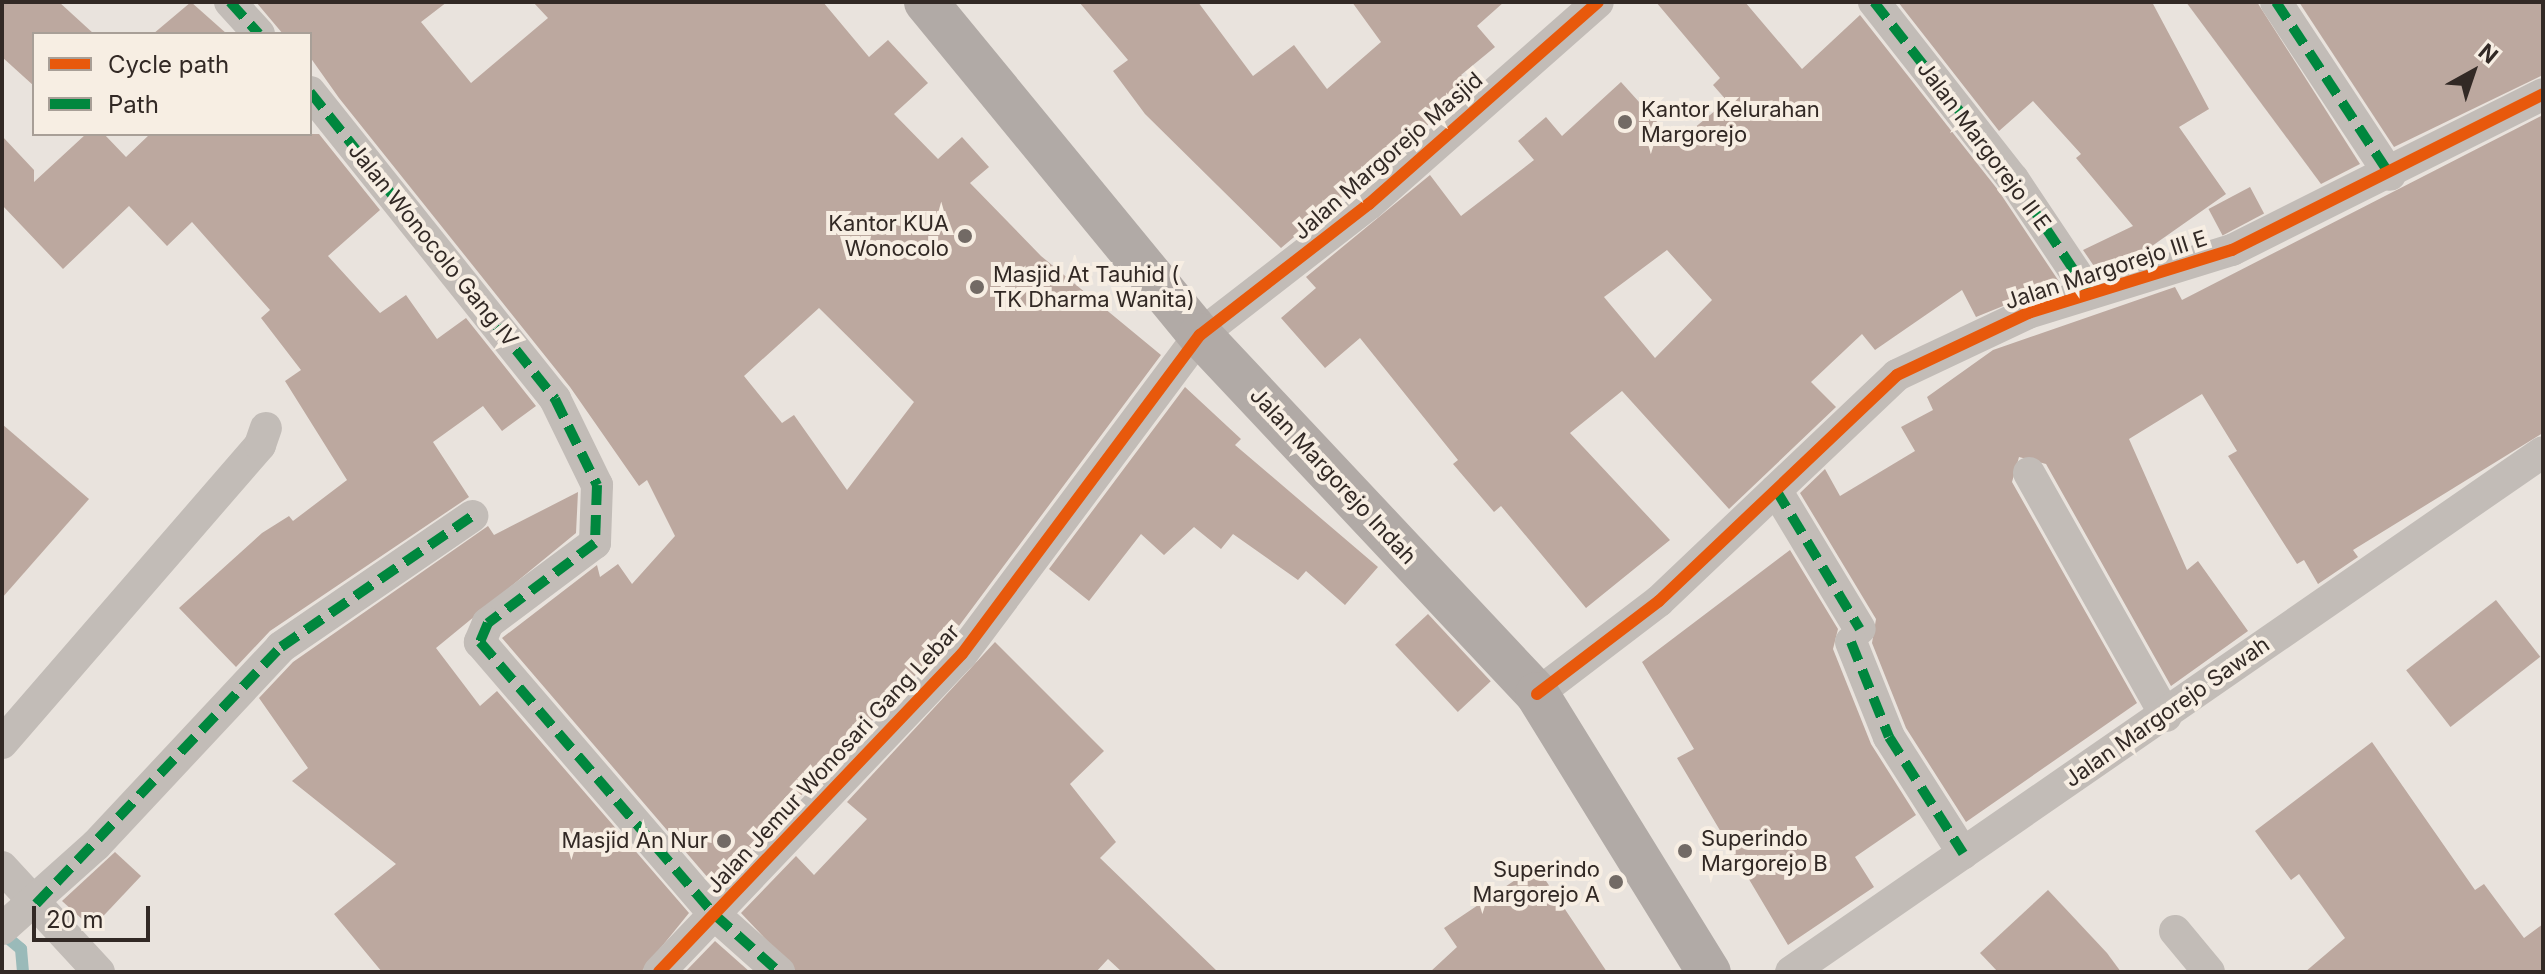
<!DOCTYPE html>
<html>
<head>
<meta charset="utf-8">
<style>
  body { margin:0 }
  #map { position:relative; width:2545px; height:974px; overflow:hidden; background:#e9e3dd; font-family:Inter,sans-serif }
  div>[style] { position:absolute }
  .stream>* { height:12px; margin:-6px; padding:0 6px; transform-origin:6px; border-radius:6px; background:#9abab9 }
  .building>* { inset:0; background:#bca89f; transform-origin:0 0 }
  .street>* { height:32px; margin:-16px; padding:0 16px; transform-origin:16px; border-radius:16px; background:#c2bcb7 }
  .primary>* { height:44px; margin:-22px; padding:0 22px; transform-origin:22px; border-radius:22px; background:#b1aaa6 }
  .quiet>* { height:10px; margin-top:-5px; transform-origin:0; background:repeating-linear-gradient(90deg,#00873e 0 20px,transparent 0 30px) }
  .cycleway>* { height:12px; margin:-6px; padding:0 6px; transform-origin:6px; border-radius:6px; background:#e8590c }
  .dots>* { width:22px; height:22px; translate:-50% -50%; box-sizing:border-box; border:4px solid #f7eee3; border-radius:50% }
  span { translate:-50% -50%; white-space:nowrap; text-align:center; line-height:1.15; -webkit-text-stroke:8px #f7eee3; paint-order:stroke }
  .poi-label { font-size:22px; color:#322925 }
  .left { translate:0 -50%; text-align:left }
  .right { translate:-100% -50%; text-align:right }
  .street-label { font-size:22px; color:#322925 }
  .frame { position:absolute; inset:0; border:4px solid #322925; pointer-events:none }
  .legend { position:absolute; left:32px; top:32px; width:280px; height:104px; box-sizing:border-box; background:#f7eee3; border:2px solid #a89f97; margin:0; padding:10px 14px; list-style:none; font-size:24px; color:#322925 }
  .legend li { display:flex; align-items:center; gap:16px; height:40px }
  .legend b { width:40px; border:2px solid #a89f97 }
  .north { position:absolute; left:2433px; top:32px; width:80px; height:80px; -webkit-text-stroke:6px #f7eee3; paint-order:stroke; rotate:40deg; font-size:22px; font-weight:700; line-height:32px; text-align:center; color:#322925 }
  .north::after { content:''; display:block; margin:auto; width:28px; height:36px; background:#322925; clip-path:polygon(50% 0,100% 100%,50% 72%,0 100%) }
  .scale { position:absolute; left:32px; top:906px; width:118px; height:36px; box-sizing:border-box; border:4px solid #322925; border-top:0; padding-left:10px; font-size:24px; line-height:28px; white-space:nowrap; color:#322925; -webkit-text-stroke:6px #f7eee3; paint-order:stroke }
</style>
</head>
<body>
<div id="map">
  <div class="stream">
    <div style="left:2px;top:933px;width:25px;rotate:40deg"></div>
    <div style="left:21px;top:949px;width:23px;rotate:85deg"></div>
  </div>
  <div class="building">
    <div style="clip-path:polygon(2px 2px,59px 2px,94px 34px,34px 34px,34px 86px,2px 57px)"></div>
    <div style="clip-path:polygon(191px 2px,227px 34px,153px 34px)"></div>
    <div style="clip-path:polygon(evenodd,256px 2px,447px 2px,421px 22px,471px 83px,548px 18px,533px 2px,823px 2px,869px 57px,888px 40px,928px 83px,894px 114px,938px 159px,962px 137px,989px 167px,970px 183px,1041px 256px,1161px 355px,947px 642px,715px 886px,502px 638px,597px 565px,600px 577px,618px 564px,632px 584px,675px 536px,647px 480px,639px 486px,570px 387px,339px 98px,310px 57px,310px 34px,283px 34px,256px 2px,819px 308px,914px 402px,847px 490px,794px 415px,782px 423px,744px 376px,819px 308px)"></div>
    <div style="clip-path:polygon(1079px 2px,1198px 2px,1253px 76px,1294px 45px,1327px 89px,1381px 42px,1352px 2px,1504px 2px,1477px 26px,1495px 47px,1461px 75px,1472px 88px,1281px 248px,1145px 114px,1113px 71px,1128px 60px)"></div>
    <div style="clip-path:polygon(evenodd,1656px 2px,1745px 2px,1802px 69px,1860px 15px,1998px 190px,2060px 283px,1976px 317px,1962px 290px,1875px 350px,1862px 334px,1811px 382px,1836px 407px,1729px 509px,1622px 391px,1570px 433px,1670px 540px,1586px 608px,1501px 506px,1494px 512px,1453px 464px,1458px 460px,1360px 338px,1325px 368px,1281px 318px,1316px 288px,1306px 277px,1430px 175px,1461px 216px,1534px 160px,1518px 141px,1546px 117px,1562px 136px,1621px 82px,1676px 143px,1727px 101px,1713px 85px,1720px 78px,1656px 2px,1667px 250px,1712px 300px,1655px 358px,1604px 297px,1667px 250px)"></div>
    <div style="clip-path:polygon(1898px 2px,2152px 2px,2209px 109px,2179px 127px,2226px 194px,2152px 246px,2156px 254px,2098px 272px,2083px 250px,2133px 226px,2076px 158px,2081px 154px,2033px 101px,1999px 131px)"></div>
    <div style="clip-path:polygon(2186px 2px,2257px 2px,2360px 164px,2321px 184px)"></div>
    <div style="clip-path:polygon(2299px 2px,2543px 2px,2543px 75px,2394px 147px)"></div>
    <div style="clip-path:polygon(2543px 115px,2543px 433px,2353px 550px,2358px 557px,2318px 584px,2304px 560px,2297px 564px,2228px 456px,2237px 451px,2202px 394px,2129px 439px,2187px 570px,2198px 561px,2248px 631px,2171px 686px,2046px 464px,2019px 457px,2012px 482px,2137px 703px,1966px 822px,1906px 728px,1872px 643px,1876px 619px,1800px 493px,1825px 469px,1840px 496px,1915px 451px,1901px 427px,1933px 410px,1927px 397px,1993px 350px,2175px 287px,2182px 300px)"></div>
    <div style="clip-path:polygon(86px 134px,104px 134px,126px 157px,150px 134px,319px 134px,380px 210px,328px 256px,380px 313px,406px 295px,437px 339px,466px 318px,536px 406px,502px 431px,483px 406px,433px 442px,469px 497px,270px 631px,236px 667px,179px 608px,262px 533px,289px 516px,293px 521px,347px 480px,285px 381px,301px 370px,261px 318px,270px 310px,192px 222px,167px 246px,129px 206px,63px 269px,2px 205px,2px 136px,34px 170px,34px 182px)"></div>
    <div style="left:2250px;top:187px;width:30px;height:47px;rotate:62deg"></div>
    <div style="clip-path:polygon(1185px 387px,1241px 439px,1235px 445px,1378px 567px,1345px 605px,1306px 571px,1298px 580px,1233px 534px,1221px 549px,1194px 527px,1164px 555px,1141px 534px,1089px 601px,1049px 569px)"></div>
    <div style="clip-path:polygon(2px 424px,89px 499px,2px 598px)"></div>
    <div style="clip-path:polygon(578px 492px,576px 533px,436px 648px,480px 706px,497px 691px,689px 913px,641px 972px,382px 972px,334px 914px,396px 864px,292px 781px,308px 768px,259px 698px,293px 662px,488px 526px,494px 535px)"></div>
    <div style="clip-path:polygon(1790px 550px,1838px 629px,1833px 649px,1871px 744px,1916px 815px,1855px 857px,1874px 887px,1788px 945px,1677px 758px,1694px 749px,1642px 662px)"></div>
    <div style="left:2496px;top:600px;width:72px;height:114px;rotate:52deg"></div>
    <div style="left:1428px;top:614px;width:92px;height:45px;rotate:47deg"></div>
    <div style="clip-path:polygon(995px 642px,1104px 751px,1070px 784px,1116px 842px,1100px 858px,1218px 972px,1122px 972px,1108px 959px,1096px 972px,797px 972px,741px 913px,796px 856px,814px 875px,867px 819px,847px 802px)"></div>
    <div style="clip-path:polygon(2372px 742px,2475px 890px,2484px 884px,2524px 938px,2543px 924px,2543px 972px,2305px 972px,2345px 938px,2299px 874px,2291px 880px,2255px 831px)"></div>
    <div style="clip-path:polygon(115px 852px,141px 876px,92px 928px,62px 901px)"></div>
    <div style="clip-path:polygon(1536px 866px,1607px 972px,1430px 972px,1457px 947px,1444px 928px)"></div>
    <div style="clip-path:polygon(2048px 890px,2107px 953px,2121px 972px,1998px 972px,1980px 953px)"></div>
    <div style="clip-path:polygon(715px 941px,750px 972px,685px 972px)"></div>
  </div>
  <div class="street">
    <div style="left:230px;top:2px;width:43px;rotate:47.8deg"></div>
    <div style="left:1874px;top:2px;width:225px;rotate:51.9deg"></div>
    <div style="left:2013px;top:179px;width:137px;rotate:56.3deg"></div>
    <div style="left:2276px;top:2px;width:207px;rotate:56.6deg"></div>
    <div style="left:310px;top:92px;width:393px;rotate:51.4deg"></div>
    <div style="left:555px;top:399px;width:96px;rotate:64deg"></div>
    <div style="left:597px;top:485px;width:58px;rotate:92deg"></div>
    <div style="left:595px;top:543px;width:134px;rotate:143.2deg"></div>
    <div style="left:488px;top:623px;width:21px;rotate:113deg"></div>
    <div style="left:480px;top:642px;width:360px;rotate:49.3deg"></div>
    <div style="left:715px;top:915px;width:86px;rotate:41.7deg"></div>
    <div style="left:2029px;top:473px;width:279px;rotate:60.6deg"></div>
    <div style="left:1776px;top:490px;width:162px;rotate:58.9deg"></div>
    <div style="left:1851px;top:642px;width:102px;rotate:68.2deg"></div>
    <div style="left:1889px;top:737px;width:138px;rotate:57.5deg"></div>
    <div style="left:1537px;top:694px;width:153px;rotate:-37.3deg"></div>
    <div style="left:1659px;top:601px;width:328px;rotate:-43.5deg"></div>
    <div style="left:1897px;top:375px;width:145px;rotate:-25.3deg"></div>
    <div style="left:2028px;top:313px;width:214px;rotate:-17.2deg"></div>
    <div style="left:2232px;top:250px;width:348px;rotate:-26.6deg"></div>
    <div style="left:2px;top:743px;width:394px;rotate:-49.1deg"></div>
    <div style="left:260px;top:445px;width:18px;rotate:-71deg"></div>
    <div style="left:2px;top:867px;width:143px;rotate:47.3deg"></div>
    <div style="left:2px;top:929px;width:126px;rotate:-41.8deg"></div>
    <div style="left:96px;top:845px;width:271px;rotate:-46.9deg"></div>
    <div style="left:281px;top:647px;width:232px;rotate:-34.4deg"></div>
    <div style="left:2175px;top:931px;width:53px;rotate:50.3deg"></div>
    <div style="left:659px;top:972px;width:439px;rotate:-46.4deg"></div>
    <div style="left:962px;top:654px;width:398px;rotate:-53.3deg"></div>
    <div style="left:1200px;top:335px;width:214px;rotate:-37.8deg"></div>
    <div style="left:1369px;top:204px;width:305px;rotate:-41.4deg"></div>
    <div style="left:1791px;top:972px;width:914px;rotate:-34.66deg"></div>
  </div>
  <div class="primary">
    <div style="left:926px;top:2px;width:431px;rotate:50.6deg"></div>
    <div style="left:1200px;top:335px;width:492px;rotate:46.8deg"></div>
    <div style="left:1537px;top:694px;width:327px;rotate:58.3deg"></div>
  </div>
  <div class="quiet">
    <div style="left:230px;top:2px;width:43px;rotate:47.8deg"></div>
    <div style="left:1874px;top:2px;width:225px;rotate:51.9deg"></div>
    <div style="left:2013px;top:179px;width:137px;rotate:56.3deg"></div>
    <div style="left:2276px;top:2px;width:207px;rotate:56.6deg"></div>
    <div style="left:310px;top:92px;width:393px;rotate:51.4deg"></div>
    <div style="left:555px;top:399px;width:96px;rotate:64deg"></div>
    <div style="left:597px;top:485px;width:58px;rotate:92deg"></div>
    <div style="left:595px;top:543px;width:134px;rotate:143.2deg"></div>
    <div style="left:488px;top:623px;width:21px;rotate:113deg"></div>
    <div style="left:480px;top:642px;width:360px;rotate:49.3deg"></div>
    <div style="left:715px;top:915px;width:86px;rotate:41.7deg"></div>
    <div style="left:1776px;top:490px;width:162px;rotate:58.9deg"></div>
    <div style="left:1851px;top:642px;width:102px;rotate:68.2deg"></div>
    <div style="left:1889px;top:737px;width:138px;rotate:57.5deg"></div>
    <div style="left:36px;top:904px;width:355px;rotate:-46.4deg"></div>
    <div style="left:281px;top:647px;width:232px;rotate:-34.4deg"></div>
  </div>
  <div class="cycleway">
    <div style="left:1537px;top:694px;width:153px;rotate:-37.3deg"></div>
    <div style="left:1659px;top:601px;width:328px;rotate:-43.5deg"></div>
    <div style="left:1897px;top:375px;width:145px;rotate:-25.3deg"></div>
    <div style="left:2028px;top:313px;width:214px;rotate:-17.2deg"></div>
    <div style="left:2232px;top:250px;width:348px;rotate:-26.6deg"></div>
    <div style="left:659px;top:972px;width:439px;rotate:-46.4deg"></div>
    <div style="left:962px;top:654px;width:398px;rotate:-53.3deg"></div>
    <div style="left:1200px;top:335px;width:214px;rotate:-37.8deg"></div>
    <div style="left:1369px;top:204px;width:305px;rotate:-41.4deg"></div>
  </div>
  <div class="dots">
    <div style="left:1625px;top:122px;background:#726a65"></div>
    <div style="left:965px;top:236px;background:#726a65"></div>
    <div style="left:977px;top:287px;background:#726a65"></div>
    <div style="left:724px;top:841px;background:#726a65"></div>
    <div style="left:1685px;top:851px;background:#726a65"></div>
    <div style="left:1616px;top:882px;background:#726a65"></div>
  </div>
  <div class="poi-label">
    <span class="left" style="left:1641px;top:122px">Kantor Kelurahan<br>Margorejo</span>
    <span class="right" style="left:949px;top:236px">Kantor KUA<br>Wonocolo</span>
    <span class="left" style="left:993px;top:287px">Masjid At Tauhid (<br>TK Dharma Wanita)</span>
    <span class="left" style="left:1701px;top:851px">Superindo<br>Margorejo B</span>
    <span class="right" style="left:708px;top:841px">Masjid An Nur</span>
    <span class="right" style="left:1600px;top:882px">Superindo<br>Margorejo A</span>
  </div>
  <div class="street-label">
    <span style="left:1984px;top:146px;rotate:53deg">Jalan Margorejo II E</span>
    <span style="left:1388px;top:156px;rotate:-41deg">Jalan Margorejo Masjid</span>
    <span style="left:433px;top:245px;rotate:51deg">Jalan Wonocolo Gang IV</span>
    <span style="left:2106px;top:270px;rotate:-18deg">Jalan Margorejo III E</span>
    <span style="left:1333px;top:476px;rotate:47deg">Jalan Margorejo Indah</span>
    <span style="left:2167px;top:712px;rotate:-35deg">Jalan Margorejo Sawah</span>
    <span style="left:833px;top:759px;rotate:-47deg">Jalan Jemur Wonosari Gang Lebar</span>
  </div>
  <div class="frame"></div>
  <ul class="legend">
  <li><b style="height:10px;background:#e8590c"></b>Cycle path</li>
  <li><b style="height:10px;background:#00873e"></b>Path</li>
  </ul>
  <div class="north">N</div>
  <div class="scale">20 m</div>
</div>
</body>
</html>
